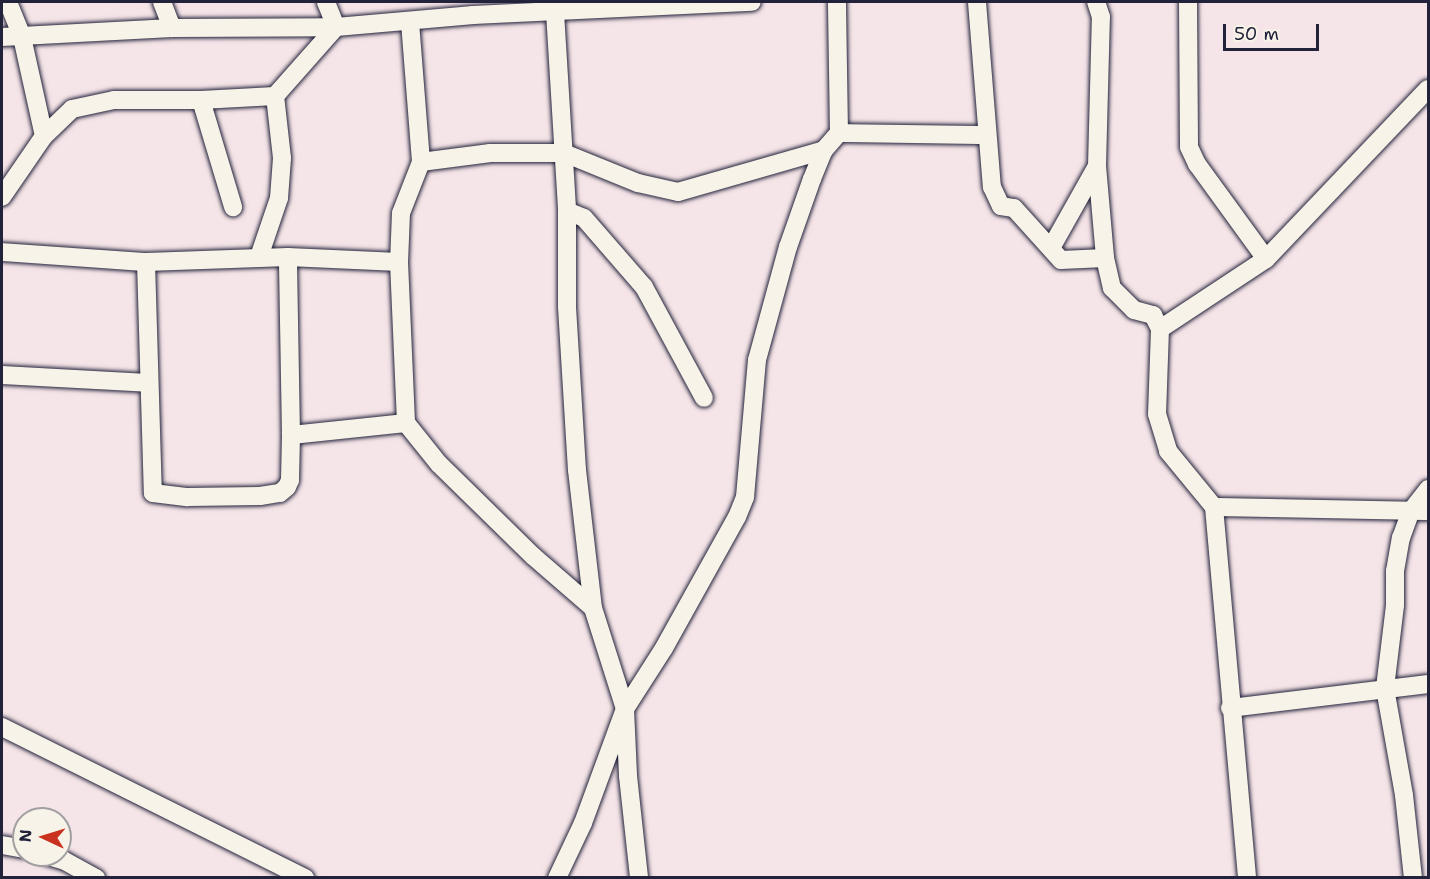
<!DOCTYPE html>
<html>
<head>
<meta charset="utf-8">
<style>
  body { margin:0 }
  #map { position:relative; width:1430px; height:879px; overflow:hidden; background:#f6e5e8; font-family:"Shantell Sans",sans-serif }
  div>[style] { position:absolute }
  .roads { filter:drop-shadow(0 0 2px #22223b) drop-shadow(0 0 2px #22223b) }
  .minor>* { height:18px; margin:-9px; padding:0 9px; transform-origin:9px; border-radius:9px; background:#f7f3e8 }
  span { translate:-50% -50%; white-space:nowrap; text-align:center; line-height:1.15; -webkit-text-stroke:6px #f7f3e8; paint-order:stroke }
  .frame { position:absolute; inset:0; border:3px solid #22223b; pointer-events:none }
  .north { position:absolute; left:12px; top:807px; width:60px; height:60px; box-sizing:border-box; background:#f7f3e8; border:2px solid #a29fa3; border-radius:50%; rotate:274deg; font-size:16px; font-weight:700; line-height:24px; text-align:center; color:#22223b }
  .north::after { content:''; display:block; margin:auto; width:21px; height:27px; background:#c8321e; clip-path:polygon(50% 0,100% 100%,50% 72%,0 100%) }
  .scale { position:absolute; left:1223px; top:24px; width:96px; height:27px; box-sizing:border-box; border:3px solid #22223b; border-top:0; padding-left:8px; font-size:18px; line-height:21px; white-space:nowrap; color:#22223b; -webkit-text-stroke:4px #f7f3e8; paint-order:stroke }
</style>
</head>
<body>
<div id="map">
  <div class="roads">
    <div class="minor">
      <div style="left:8px;top:2px;width:38px;rotate:68deg"></div>
      <div style="left:22px;top:37px;width:101px;rotate:77.5deg"></div>
      <div style="left:162px;top:2px;width:28px;rotate:69deg"></div>
      <div style="left:977px;top:2px;width:186px;rotate:85.4deg"></div>
      <div style="left:992px;top:187px;width:21px;rotate:65deg"></div>
      <div style="left:1001px;top:206px;width:13px;rotate:9deg"></div>
      <div style="left:1014px;top:208px;width:70px;rotate:47.9deg"></div>
      <div style="left:1061px;top:260px;width:44px;rotate:-2.6deg"></div>
      <div style="left:1105px;top:258px;width:31px;rotate:77deg"></div>
      <div style="left:1112px;top:288px;width:31px;rotate:45deg"></div>
      <div style="left:1134px;top:310px;width:20px;rotate:15deg"></div>
      <div style="left:1153px;top:315px;width:16px;rotate:63deg"></div>
      <div style="left:1160px;top:329px;width:85px;rotate:92deg"></div>
      <div style="left:1157px;top:414px;width:39px;rotate:73deg"></div>
      <div style="left:1168px;top:451px;width:72px;rotate:50.6deg"></div>
      <div style="left:1214px;top:507px;width:372px;rotate:84.9deg"></div>
      <div style="left:1188px;top:2px;width:145px;rotate:89.6deg"></div>
      <div style="left:1189px;top:147px;width:19px;rotate:65deg"></div>
      <div style="left:1197px;top:164px;width:117px;rotate:54deg"></div>
      <div style="left:555px;top:12px;width:199px;rotate:86.5deg"></div>
      <div style="left:567px;top:211px;width:96px;rotate:90deg"></div>
      <div style="left:567px;top:307px;width:163px;rotate:86.5deg"></div>
      <div style="left:577px;top:470px;width:139px;rotate:83.4deg"></div>
      <div style="left:593px;top:608px;width:106px;rotate:72.4deg"></div>
      <div style="left:625px;top:709px;width:67px;rotate:87.4deg"></div>
      <div style="left:628px;top:776px;width:103px;rotate:83.8deg"></div>
      <div style="left:410px;top:22px;width:140px;rotate:85.5deg"></div>
      <div style="left:421px;top:162px;width:55px;rotate:111.4deg"></div>
      <div style="left:401px;top:213px;width:49px;rotate:92.3deg"></div>
      <div style="left:399px;top:262px;width:161px;rotate:87.5deg"></div>
      <div style="left:406px;top:423px;width:53px;rotate:51.2deg"></div>
      <div style="left:439px;top:464px;width:132px;rotate:44.4deg"></div>
      <div style="left:533px;top:556px;width:79px;rotate:40.9deg"></div>
      <div style="left:2px;top:37px;width:170px;rotate:-3deg"></div>
      <div style="left:172px;top:28px;width:164px;rotate:-0.3deg"></div>
      <div style="left:336px;top:27px;width:138px;rotate:-5deg"></div>
      <div style="left:473px;top:15px;width:279px;rotate:-2.7deg"></div>
      <div style="left:201px;top:100px;width:112px;rotate:73.3deg"></div>
      <div style="left:839px;top:133px;width:148px;rotate:0.8deg"></div>
      <div style="left:421px;top:162px;width:70px;rotate:-7.4deg"></div>
      <div style="left:490px;top:153px;width:74px"></div>
      <div style="left:564px;top:153px;width:80px;rotate:22.1deg"></div>
      <div style="left:638px;top:183px;width:41px;rotate:12.7deg"></div>
      <div style="left:678px;top:192px;width:152px;rotate:-16deg"></div>
      <div style="left:1097px;top:166px;width:92px;rotate:85deg"></div>
      <div style="left:2px;top:197px;width:74px;rotate:-55.5deg"></div>
      <div style="left:44px;top:136px;width:39px;rotate:-44deg"></div>
      <div style="left:72px;top:109px;width:43px;rotate:-12.1deg"></div>
      <div style="left:114px;top:100px;width:87px"></div>
      <div style="left:201px;top:100px;width:74px;rotate:-3.1deg"></div>
      <div style="left:567px;top:211px;width:18px;rotate:22deg"></div>
      <div style="left:584px;top:218px;width:91px;rotate:49deg"></div>
      <div style="left:644px;top:287px;width:126px;rotate:61.6deg"></div>
      <div style="left:1051px;top:248px;width:94px;rotate:-60.7deg"></div>
      <div style="left:1097px;top:166px;width:149px;rotate:-88.5deg"></div>
      <div style="left:1101px;top:17px;width:16px;rotate:-108deg"></div>
      <div style="left:2px;top:252px;width:144px;rotate:4deg"></div>
      <div style="left:146px;top:262px;width:231px;rotate:88.3deg"></div>
      <div style="left:153px;top:493px;width:35px;rotate:7deg"></div>
      <div style="left:188px;top:497px;width:72px;rotate:-0.8deg"></div>
      <div style="left:260px;top:496px;width:20px;rotate:-9deg"></div>
      <div style="left:280px;top:493px;width:9px;rotate:-41deg"></div>
      <div style="left:287px;top:487px;width:8px;rotate:-67deg"></div>
      <div style="left:290px;top:480px;width:45px;rotate:-88.7deg"></div>
      <div style="left:291px;top:435px;width:178px;rotate:-91deg"></div>
      <div style="left:259px;top:257px;width:62px;rotate:-71.3deg"></div>
      <div style="left:279px;top:198px;width:40px;rotate:-85.7deg"></div>
      <div style="left:282px;top:158px;width:62px;rotate:-96.4deg"></div>
      <div style="left:275px;top:96px;width:92px;rotate:-48.5deg"></div>
      <div style="left:336px;top:27px;width:27px;rotate:-112deg"></div>
      <div style="left:146px;top:262px;width:142px;rotate:-2deg"></div>
      <div style="left:288px;top:257px;width:111px;rotate:2.6deg"></div>
      <div style="left:1160px;top:329px;width:127px;rotate:-33.4deg"></div>
      <div style="left:1266px;top:259px;width:235px;rotate:-46.4deg"></div>
      <div style="left:2px;top:375px;width:146px;rotate:3.1deg"></div>
      <div style="left:291px;top:435px;width:116px;rotate:-6deg"></div>
      <div style="left:1214px;top:507px;width:214px;rotate:1.1deg"></div>
      <div style="left:1230px;top:708px;width:199px;rotate:-6.9deg"></div>
      <div style="left:2px;top:727px;width:339px;rotate:26.5deg"></div>
      <div style="left:2px;top:845px;width:22px;rotate:10deg"></div>
      <div style="left:45px;top:855px;width:19px;rotate:16deg"></div>
      <div style="left:63px;top:860px;width:38px;rotate:29deg"></div>
      <div style="left:557px;top:878px;width:61px;rotate:-64.7deg"></div>
      <div style="left:583px;top:823px;width:121px;rotate:-69.8deg"></div>
      <div style="left:625px;top:709px;width:72px;rotate:-57.4deg"></div>
      <div style="left:664px;top:648px;width:150px;rotate:-60.9deg"></div>
      <div style="left:737px;top:517px;width:22px;rotate:-68deg"></div>
      <div style="left:745px;top:497px;width:138px;rotate:-85deg"></div>
      <div style="left:757px;top:360px;width:117px;rotate:-74.7deg"></div>
      <div style="left:788px;top:247px;width:72px;rotate:-70.6deg"></div>
      <div style="left:812px;top:179px;width:31px;rotate:-68deg"></div>
      <div style="left:824px;top:150px;width:23px;rotate:-49deg"></div>
      <div style="left:839px;top:133px;width:131px;rotate:-90.9deg"></div>
      <div style="left:1413px;top:878px;width:83px;rotate:-96.2deg"></div>
      <div style="left:1404px;top:795px;width:109px;rotate:-100.1deg"></div>
      <div style="left:1385px;top:688px;width:84px;rotate:-83.1deg"></div>
      <div style="left:1395px;top:605px;width:34px;rotate:-90deg"></div>
      <div style="left:1395px;top:571px;width:34px;rotate:-80deg"></div>
      <div style="left:1401px;top:538px;width:29px;rotate:-70deg"></div>
      <div style="left:1411px;top:511px;width:28px;rotate:-52deg"></div>
    </div>
  </div>
  <div class="frame"></div>
  <div class="north">N</div>
  <div class="scale">50 m</div>
</div>
</body>
</html>
